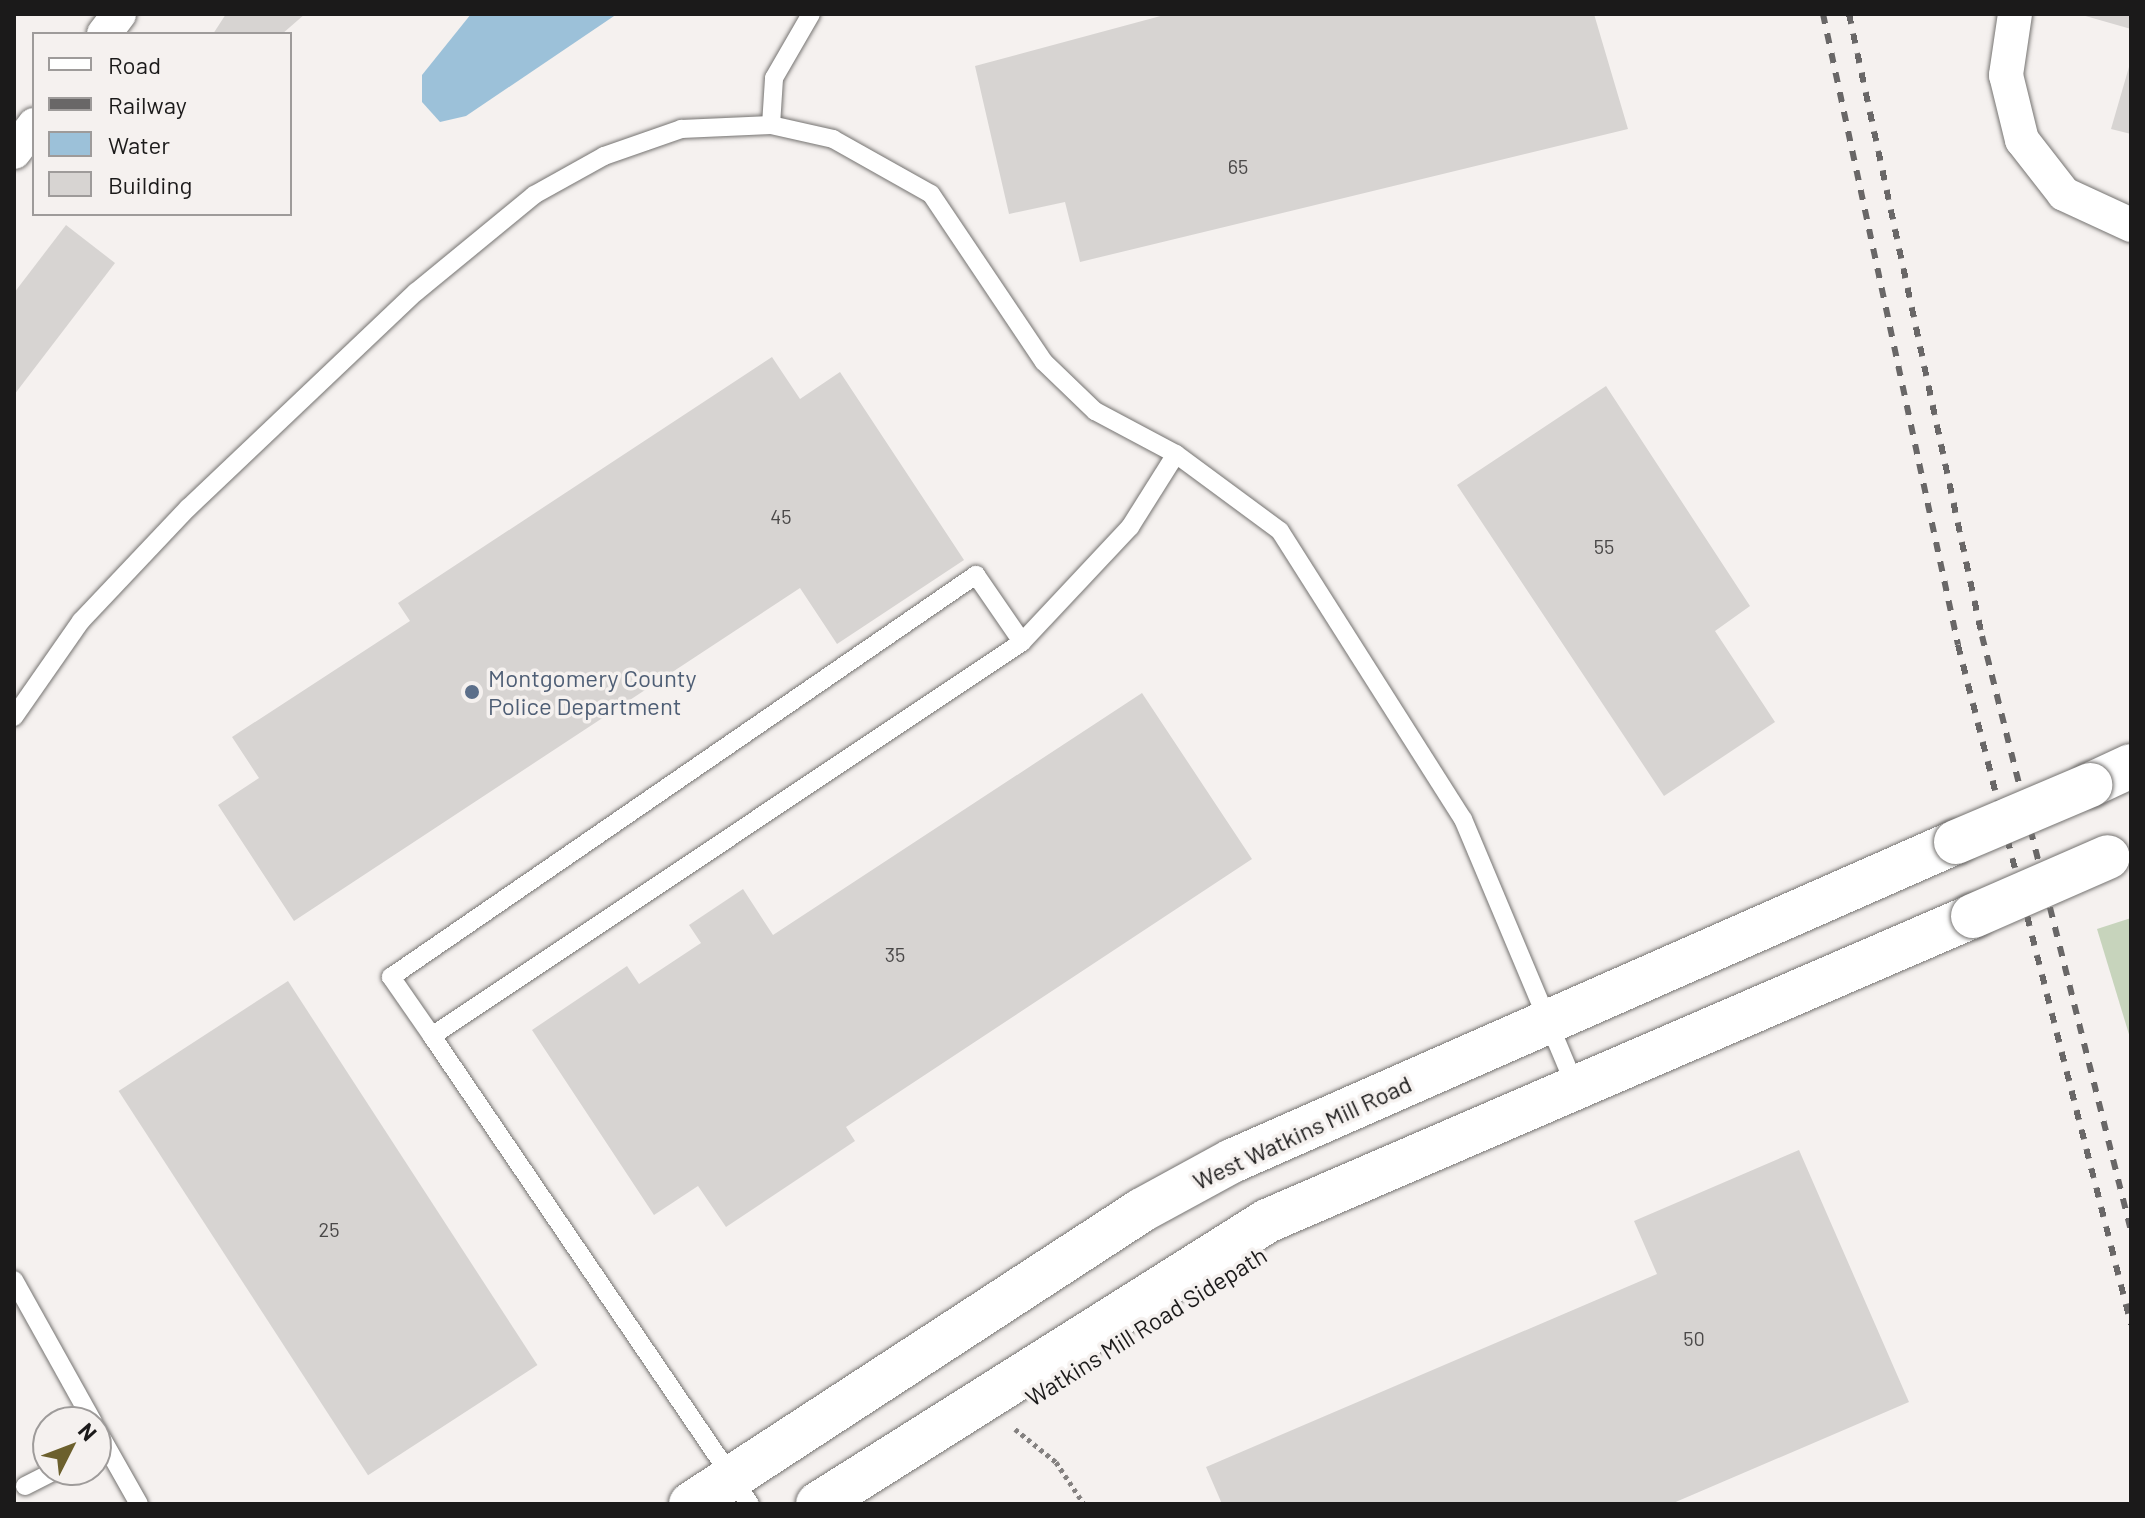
<!DOCTYPE html>
<html>
<head>
<meta charset="utf-8">
<style>
  body { margin:0 }
  #map { position:relative; width:2145px; height:1518px; overflow:hidden; background:#f5f1ef; font-family:Barlow,sans-serif }
  div>[style] { position:absolute }
  .green>* { inset:0; background:#c7d4bc }
  .water>* { inset:0; background:#9cc1d9 }
  .building>* { inset:0; background:#d7d4d2; transform-origin:0 0 }
  .path>* { height:5px; margin-top:-2.5px; transform-origin:0; background:repeating-linear-gradient(90deg,#848180 0 4px,transparent 0 8px) }
  .roads { filter:drop-shadow(0 0 2px #757371) drop-shadow(0 0 2px #757371) }
  .lane>* { height:18px; margin:-9px; padding:0 9px; transform-origin:9px; border-radius:9px; background:#fff }
  .street>* { height:34px; margin:-17px; padding:0 17px; transform-origin:17px; border-radius:17px; background:#fff }
  .secondary>* { height:44px; margin:-22px; padding:0 22px; transform-origin:22px; border-radius:22px; background:#fff }
  .rail>* { height:6px; margin-top:-3px; transform-origin:0; background:repeating-linear-gradient(90deg,#696767 0 10px,transparent 0 20px) }
  .bridges { filter:drop-shadow(0 0 2px #757371) drop-shadow(0 0 2px #757371) }
  .secondary-bridge>* { height:44px; margin:-22px; padding:0 22px; transform-origin:22px; border-radius:22px; background:#fff }
  .dots>* { width:22px; height:22px; translate:-50% -50%; box-sizing:border-box; border:4px solid #f5f1ef; border-radius:50% }
  span { translate:-50% -50%; white-space:nowrap; text-align:center; line-height:1.15; -webkit-text-stroke:7px #f5f1ef; paint-order:stroke }
  .number-label { font-size:20px; color:#4a4848 }
  .number-label span { -webkit-text-stroke-width:0 }
  .service-label { font-size:24px; color:#4e5e75 }
  .left { translate:0 -50%; text-align:left }
  .street-label { font-size:24px; color:#1b1a1a }
  .frame { position:absolute; inset:0; border:16px solid #1b1a1a; pointer-events:none }
  .legend { position:absolute; left:32px; top:32px; width:260px; height:184px; box-sizing:border-box; background:#f5f1ef; border:2px solid #9e9b9a; margin:0; padding:10px 14px; list-style:none; font-size:24px; color:#1b1a1a }
  .legend li { display:flex; align-items:center; gap:16px; height:40px }
  .legend b { width:40px; border:2px solid #9e9b9a }
  .north { position:absolute; left:32px; top:1406px; width:80px; height:80px; box-sizing:border-box; background:#f5f1ef; border:2px solid #9e9b9a; border-radius:50%; rotate:48deg; font-size:22px; font-weight:700; line-height:32px; text-align:center; color:#1b1a1a }
  .north::after { content:''; display:block; margin:auto; width:28px; height:36px; background:#6c602d; clip-path:polygon(50% 0,100% 100%,50% 72%,0 100%) }
</style>
</head>
<body>
<div id="map">
  <div class="green">
    <div style="clip-path:polygon(2131px 918px,2131px 1041px,2097px 929px)"></div>
  </div>
  <div class="water">
    <div style="clip-path:polygon(471px 14px,617px 14px,466px 116px,440px 122px,422px 102px,422px 75px)"></div>
  </div>
  <div class="building">
    <div style="clip-path:polygon(226px 14px,305px 14px,282px 34px,213px 34px)"></div>
    <div style="clip-path:polygon(1168px 14px,1594px 14px,1628px 129px,1080px 262px,1065px 202px,1009px 214px,975px 66px)"></div>
    <div style="clip-path:polygon(2082px 14px,2131px 14px,2131px 29px,2082px 15px)"></div>
    <div style="clip-path:polygon(2131px 60px,2131px 134px,2111px 129px)"></div>
    <div style="clip-path:polygon(66px 225px,115px 263px,14px 395px,14px 293px)"></div>
    <div style="clip-path:polygon(772px 357px,800px 399px,840px 372px,964px 560px,837px 644px,800px 588px,294px 921px,218px 805px,259px 778px,232px 737px,410px 621px,398px 603px)"></div>
    <div style="clip-path:polygon(1606px 386px,1750px 606px,1715px 631px,1775px 722px,1664px 796px,1457px 485px)"></div>
    <div style="clip-path:polygon(1142px 693px,1252px 859px,846px 1127px,855px 1141px,726px 1227px,698px 1186px,654px 1215px,532px 1030px,627px 966px,639px 984px,701px 943px,689px 925px,743px 889px,773px 935px)"></div>
    <div style="left:288px;top:981px;width:458px;height:202px;rotate:57deg"></div>
    <div style="clip-path:polygon(1799px 1150px,1909px 1402px,1671px 1504px,1222px 1504px,1206px 1467px,1657px 1274px,1634px 1221px)"></div>
  </div>
  <div class="path">
    <div style="left:1015px;top:1429px;width:53px;rotate:38.8deg"></div>
    <div style="left:1056px;top:1462px;width:50px;rotate:56.3deg"></div>
  </div>
  <div class="roads">
    <div class="lane">
      <div style="left:771px;top:125px;width:47px;rotate:-86.3deg"></div>
      <div style="left:774px;top:78px;width:74px;rotate:-60deg"></div>
      <div style="left:14px;top:717px;width:117px;rotate:-55.1deg"></div>
      <div style="left:81px;top:621px;width:156px;rotate:-46.6deg"></div>
      <div style="left:188px;top:508px;width:314px;rotate:-43.5deg"></div>
      <div style="left:416px;top:292px;width:153px;rotate:-39.4deg"></div>
      <div style="left:534px;top:195px;width:80px;rotate:-29.1deg"></div>
      <div style="left:604px;top:156px;width:82px;rotate:-19.3deg"></div>
      <div style="left:681px;top:129px;width:90px;rotate:-2.5deg"></div>
      <div style="left:771px;top:125px;width:64px;rotate:12.7deg"></div>
      <div style="left:833px;top:139px;width:112px;rotate:29.3deg"></div>
      <div style="left:931px;top:194px;width:202px;rotate:56.1deg"></div>
      <div style="left:1044px;top:362px;width:71px;rotate:43.9deg"></div>
      <div style="left:1095px;top:411px;width:92px;rotate:28deg"></div>
      <div style="left:1176px;top:454px;width:129px;rotate:36.5deg"></div>
      <div style="left:1280px;top:531px;width:341px;rotate:57.6deg"></div>
      <div style="left:1463px;top:819px;width:289px;rotate:67.2deg"></div>
      <div style="left:432px;top:1036px;width:72px;rotate:-124.8deg"></div>
      <div style="left:391px;top:977px;width:710px;rotate:-34.5deg"></div>
      <div style="left:976px;top:575px;width:81px;rotate:55.5deg"></div>
      <div style="left:14px;top:1280px;width:162px;rotate:60.9deg"></div>
      <div style="left:96px;top:1428px;width:87px;rotate:60.5deg"></div>
      <div style="left:25px;top:1486px;width:36px;rotate:-27deg"></div>
      <div style="left:750px;top:1504px;width:566px;rotate:-124.2deg"></div>
      <div style="left:432px;top:1036px;width:709px;rotate:-33.73deg"></div>
      <div style="left:1022px;top:642px;width:158px;rotate:-46.8deg"></div>
      <div style="left:1130px;top:527px;width:86px;rotate:-57.8deg"></div>
    </div>
    <div class="street">
      <div style="left:2015px;top:14px;width:62px;rotate:98.4deg"></div>
      <div style="left:2006px;top:75px;width:67px;rotate:76.2deg"></div>
      <div style="left:2022px;top:140px;width:68px;rotate:52.1deg"></div>
      <div style="left:2064px;top:194px;width:74px;rotate:24.8deg"></div>
      <div style="left:104px;top:34px;width:25px;rotate:-53deg"></div>
      <div style="left:14px;top:152px;width:34px;rotate:-53deg"></div>
    </div>
    <div class="secondary">
      <div style="left:2090px;top:785px;width:45px;rotate:-24.9deg"></div>
      <div style="left:691px;top:1504px;width:538px;rotate:-33.1deg"></div>
      <div style="left:1142px;top:1210px;width:102px;rotate:-28.6deg"></div>
      <div style="left:1232px;top:1161px;width:791px;rotate:-23.78deg"></div>
      <div style="left:818px;top:1504px;width:531px;rotate:-32.22deg"></div>
      <div style="left:1267px;top:1221px;width:769px;rotate:-23.36deg"></div>
    </div>
  </div>
  <div class="rail">
    <div style="left:1823px;top:14px;width:645px;rotate:77.92deg"></div>
    <div style="left:1958px;top:645px;width:701px;rotate:75.71deg"></div>
    <div style="left:1849px;top:14px;width:636px;rotate:77.93deg"></div>
    <div style="left:1982px;top:636px;width:613px;rotate:75.94deg"></div>
  </div>
  <div class="bridges">
    <div class="secondary-bridge">
      <div style="left:1956px;top:842px;width:146px;rotate:-23deg"></div>
      <div style="left:1973px;top:916px;width:147px;rotate:-23.6deg"></div>
    </div>
  </div>
  <div class="dots">
    <div style="left:472px;top:692px;background:#5c6f8a"></div>
  </div>
  <div class="number-label">
    <span style="left:1238px;top:166px">65</span>
    <span style="left:781px;top:516px">45</span>
    <span style="left:1604px;top:546px">55</span>
    <span style="left:895px;top:954px">35</span>
    <span style="left:329px;top:1229px">25</span>
    <span style="left:1694px;top:1338px">50</span>
  </div>
  <div class="service-label">
    <span class="left" style="left:488px;top:692px">Montgomery County<br>Police Department</span>
  </div>
  <div class="street-label">
    <span style="left:1302px;top:1132px;rotate:-25deg">West Watkins Mill Road</span>
    <span style="left:1146px;top:1326px;rotate:-32deg">Watkins Mill Road Sidepath</span>
  </div>
  <div class="frame"></div>
  <ul class="legend">
  <li><b style="height:10px;background:#fff"></b>Road</li>
  <li><b style="height:10px;background:#696767"></b>Railway</li>
  <li><b style="height:22px;background:#9cc1d9"></b>Water</li>
  <li><b style="height:22px;background:#d7d4d2"></b>Building</li>
  </ul>
  <div class="north">N</div>
</div>
</body>
</html>
